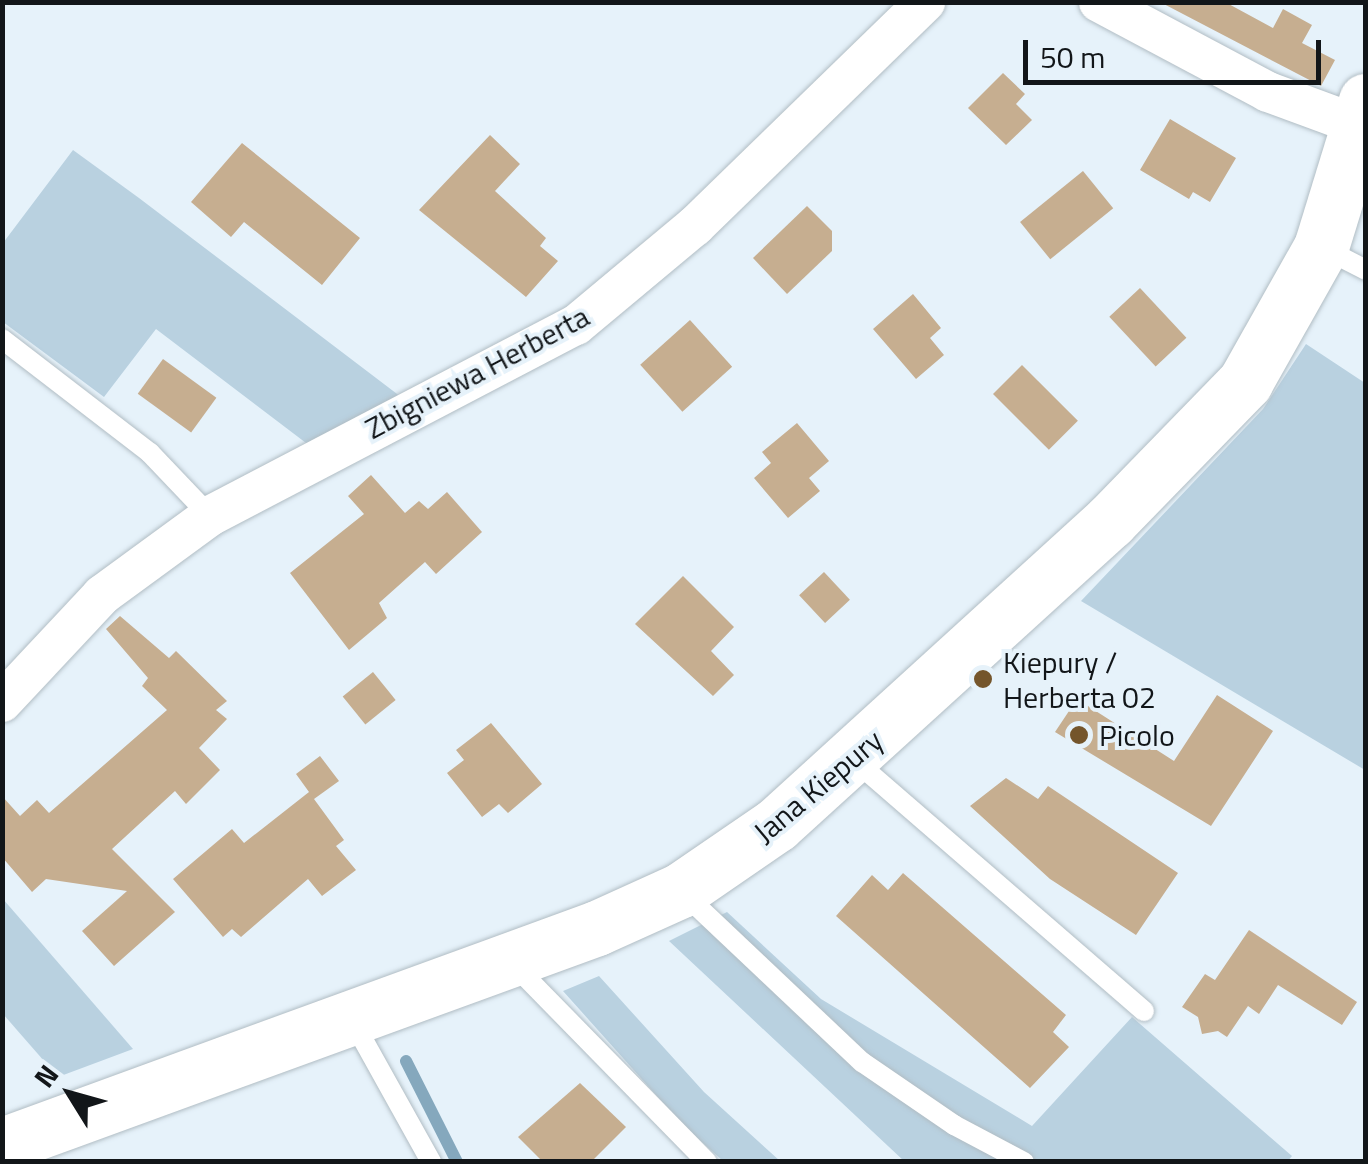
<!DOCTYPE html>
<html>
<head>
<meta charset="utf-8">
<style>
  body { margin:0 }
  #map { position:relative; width:1368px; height:1164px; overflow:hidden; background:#e6f2fa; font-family:"Titillium Web",sans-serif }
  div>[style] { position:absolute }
  .green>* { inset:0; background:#b9d1e0 }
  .stream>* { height:12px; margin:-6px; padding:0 6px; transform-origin:6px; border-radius:6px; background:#85a8bd }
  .building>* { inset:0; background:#c6ae90; transform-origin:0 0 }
  .roads { filter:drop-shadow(0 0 2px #b1bdc4) drop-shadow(0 0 2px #b1bdc4) }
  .lane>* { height:20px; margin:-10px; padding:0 10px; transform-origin:10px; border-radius:10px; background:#fff }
  .street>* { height:40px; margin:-20px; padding:0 20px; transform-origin:20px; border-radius:20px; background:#fff }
  .secondary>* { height:55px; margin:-27.5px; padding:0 27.5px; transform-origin:27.5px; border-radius:27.5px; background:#fff }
  .dots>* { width:28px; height:28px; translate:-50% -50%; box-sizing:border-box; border:5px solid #e6f2fa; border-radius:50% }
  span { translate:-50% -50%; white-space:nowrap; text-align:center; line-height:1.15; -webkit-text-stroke:8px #e6f2fa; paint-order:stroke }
  .street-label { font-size:30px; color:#121619 }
  .poi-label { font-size:30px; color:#121619 }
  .left { translate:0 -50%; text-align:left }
  .frame { position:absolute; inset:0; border:5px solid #121619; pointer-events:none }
  .north { position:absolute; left:20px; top:1044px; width:100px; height:100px; -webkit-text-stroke:8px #e6f2fa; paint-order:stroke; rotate:307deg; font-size:28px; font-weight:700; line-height:40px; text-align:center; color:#121619 }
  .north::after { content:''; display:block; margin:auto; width:35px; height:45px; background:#121619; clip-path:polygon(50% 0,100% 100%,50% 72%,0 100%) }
  .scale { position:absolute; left:1023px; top:40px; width:298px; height:45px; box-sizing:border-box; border:5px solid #121619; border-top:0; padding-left:12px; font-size:30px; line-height:35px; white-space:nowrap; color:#121619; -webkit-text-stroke:8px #e6f2fa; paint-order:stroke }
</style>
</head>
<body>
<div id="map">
  <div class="green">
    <div style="clip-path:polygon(73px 150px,139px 198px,405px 400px,310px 446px,156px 329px,104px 397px,3px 322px,3px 243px)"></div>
    <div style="clip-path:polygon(1306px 344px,1365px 383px,1365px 770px,1081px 601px,1263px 409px)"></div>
    <div style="clip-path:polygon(3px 899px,133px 1049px,58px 1077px,3px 1014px)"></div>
    <div style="clip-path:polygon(727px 912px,821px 999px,1032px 1126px,1132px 1017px,1292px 1156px,1287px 1162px,904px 1161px,669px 941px)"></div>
    <div style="clip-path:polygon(599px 976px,704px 1092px,780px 1161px,723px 1161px,682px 1124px,563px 991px)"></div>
  </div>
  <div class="stream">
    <div style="left:406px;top:1061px;width:113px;rotate:63.2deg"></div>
  </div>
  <div class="building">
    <div style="clip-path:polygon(1160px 2px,1225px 2px,1273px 28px,1283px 9px,1312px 25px,1302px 43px,1335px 60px,1321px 86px)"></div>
    <div style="clip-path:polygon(1003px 73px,1025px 94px,1016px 104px,1032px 120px,1006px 145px,968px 108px)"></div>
    <div style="clip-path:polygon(1170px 119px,1236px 158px,1210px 202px,1193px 192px,1189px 199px,1140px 170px)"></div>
    <div style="clip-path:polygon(490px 135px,520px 164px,495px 191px,546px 238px,540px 246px,558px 261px,526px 297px,419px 210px)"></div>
    <div style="clip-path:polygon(242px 143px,360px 238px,322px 285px,244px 222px,231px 237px,191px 202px)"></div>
    <div style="left:1083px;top:171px;width:48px;height:81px;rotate:51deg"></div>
    <div style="clip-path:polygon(807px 206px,832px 231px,832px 251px,787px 294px,753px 258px)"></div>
    <div style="left:1140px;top:288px;width:68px;height:42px;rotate:47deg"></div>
    <div style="clip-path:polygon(913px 294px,941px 328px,930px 338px,944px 355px,916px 379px,873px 329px)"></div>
    <div style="left:690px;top:320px;width:63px;height:67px;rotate:48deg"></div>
    <div style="left:163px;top:359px;width:66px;height:43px;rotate:36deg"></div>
    <div style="left:1022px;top:365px;width:79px;height:41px;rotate:45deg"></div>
    <div style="clip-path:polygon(797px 423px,829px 461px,809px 478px,820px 491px,788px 518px,754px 478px,771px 463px,762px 452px)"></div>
    <div style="clip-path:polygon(371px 475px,405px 513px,419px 501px,428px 509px,447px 492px,482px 532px,436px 574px,425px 562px,379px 603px,387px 618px,349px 650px,290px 573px,364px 514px,348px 496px)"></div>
    <div style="left:824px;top:572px;width:38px;height:34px;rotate:47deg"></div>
    <div style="clip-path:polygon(683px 576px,734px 627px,711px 651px,734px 675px,713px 696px,635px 624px)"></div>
    <div style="clip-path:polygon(120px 616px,169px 658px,176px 651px,227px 701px,216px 710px,227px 719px,199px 748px,220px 770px,186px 804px,175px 791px,112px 849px,175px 912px,114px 966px,82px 931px,127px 891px,46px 879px,32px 892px,2px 857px,2px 796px,20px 816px,37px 800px,49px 813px,167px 710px,142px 686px,148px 678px,106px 629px)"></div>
    <div style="left:373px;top:672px;width:36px;height:39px;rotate:51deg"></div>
    <div style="clip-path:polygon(1217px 695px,1273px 731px,1211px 826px,1055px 732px,1077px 699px,1174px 761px)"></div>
    <div style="clip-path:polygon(491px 723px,542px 784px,508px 813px,499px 804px,482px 817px,447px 773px,464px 760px,456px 750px)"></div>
    <div style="clip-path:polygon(320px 756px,339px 781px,314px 799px,344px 840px,336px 846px,356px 870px,322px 896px,308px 879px,241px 937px,232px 929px,223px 937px,173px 879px,232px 829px,244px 843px,309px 792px,296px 774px)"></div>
    <div style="clip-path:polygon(1006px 778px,1038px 799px,1048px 786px,1178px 873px,1136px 935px,1050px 879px,970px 806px)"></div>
    <div style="clip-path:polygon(903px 873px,1066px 1015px,1053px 1032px,1069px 1047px,1030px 1088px,836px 916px,872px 875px,888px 890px)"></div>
    <div style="clip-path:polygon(1249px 930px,1357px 1002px,1342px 1025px,1278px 985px,1259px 1014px,1248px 1006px,1227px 1037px,1218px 1031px,1202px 1034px,1198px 1017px,1182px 1007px,1205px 974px,1215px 980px)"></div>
    <div style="clip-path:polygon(580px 1083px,626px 1127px,591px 1162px,543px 1162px,518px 1137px)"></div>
  </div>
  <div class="roads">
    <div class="lane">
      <div style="left:1323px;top:248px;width:48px;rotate:27.1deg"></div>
      <div style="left:2px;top:339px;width:187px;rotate:37.6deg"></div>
      <div style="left:150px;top:453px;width:87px;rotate:46.4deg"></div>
      <div style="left:853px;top:759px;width:385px;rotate:40.9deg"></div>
      <div style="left:682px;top:892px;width:248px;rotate:43.4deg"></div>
      <div style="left:862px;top:1062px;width:112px;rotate:34.4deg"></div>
      <div style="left:954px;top:1125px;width:79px;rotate:27.9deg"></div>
      <div style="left:511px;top:962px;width:280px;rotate:45.6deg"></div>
      <div style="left:351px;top:1018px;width:165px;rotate:60.9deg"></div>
    </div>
    <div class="street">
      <div style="left:1099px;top:2px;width:191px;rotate:28deg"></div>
      <div style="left:1268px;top:92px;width:104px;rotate:20.2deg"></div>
      <div style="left:2px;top:702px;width:146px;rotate:-46.9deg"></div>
      <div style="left:102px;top:595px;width:134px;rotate:-36.2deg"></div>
      <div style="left:210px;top:516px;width:413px;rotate:-27.6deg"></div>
      <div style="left:576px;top:325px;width:155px;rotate:-39.8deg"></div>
      <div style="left:695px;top:226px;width:321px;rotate:-44.2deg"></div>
    </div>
    <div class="secondary">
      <div style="left:2px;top:1145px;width:633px;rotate:-20.04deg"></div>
      <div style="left:597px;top:928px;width:92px;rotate:-24.3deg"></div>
      <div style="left:681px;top:890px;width:116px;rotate:-34.5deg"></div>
      <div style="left:777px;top:824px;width:450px;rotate:-42.3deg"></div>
      <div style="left:1110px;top:521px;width:194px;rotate:-45.8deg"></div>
      <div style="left:1245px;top:382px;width:155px;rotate:-60.6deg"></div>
      <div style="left:1321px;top:247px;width:153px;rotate:-72.9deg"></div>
    </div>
  </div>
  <div class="dots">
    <div style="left:983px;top:679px;background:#74552b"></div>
    <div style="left:1079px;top:735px;background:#74552b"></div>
  </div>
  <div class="street-label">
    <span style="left:477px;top:372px;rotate:-28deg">Zbigniewa Herberta</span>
    <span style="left:818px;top:786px;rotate:-40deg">Jana Kiepury</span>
  </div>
  <div class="poi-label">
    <span class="left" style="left:1003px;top:679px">Kiepury /<br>Herberta 02</span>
    <span class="left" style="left:1099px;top:735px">Picolo</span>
  </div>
  <div class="frame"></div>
  <div class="north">N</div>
  <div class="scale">50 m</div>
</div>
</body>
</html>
